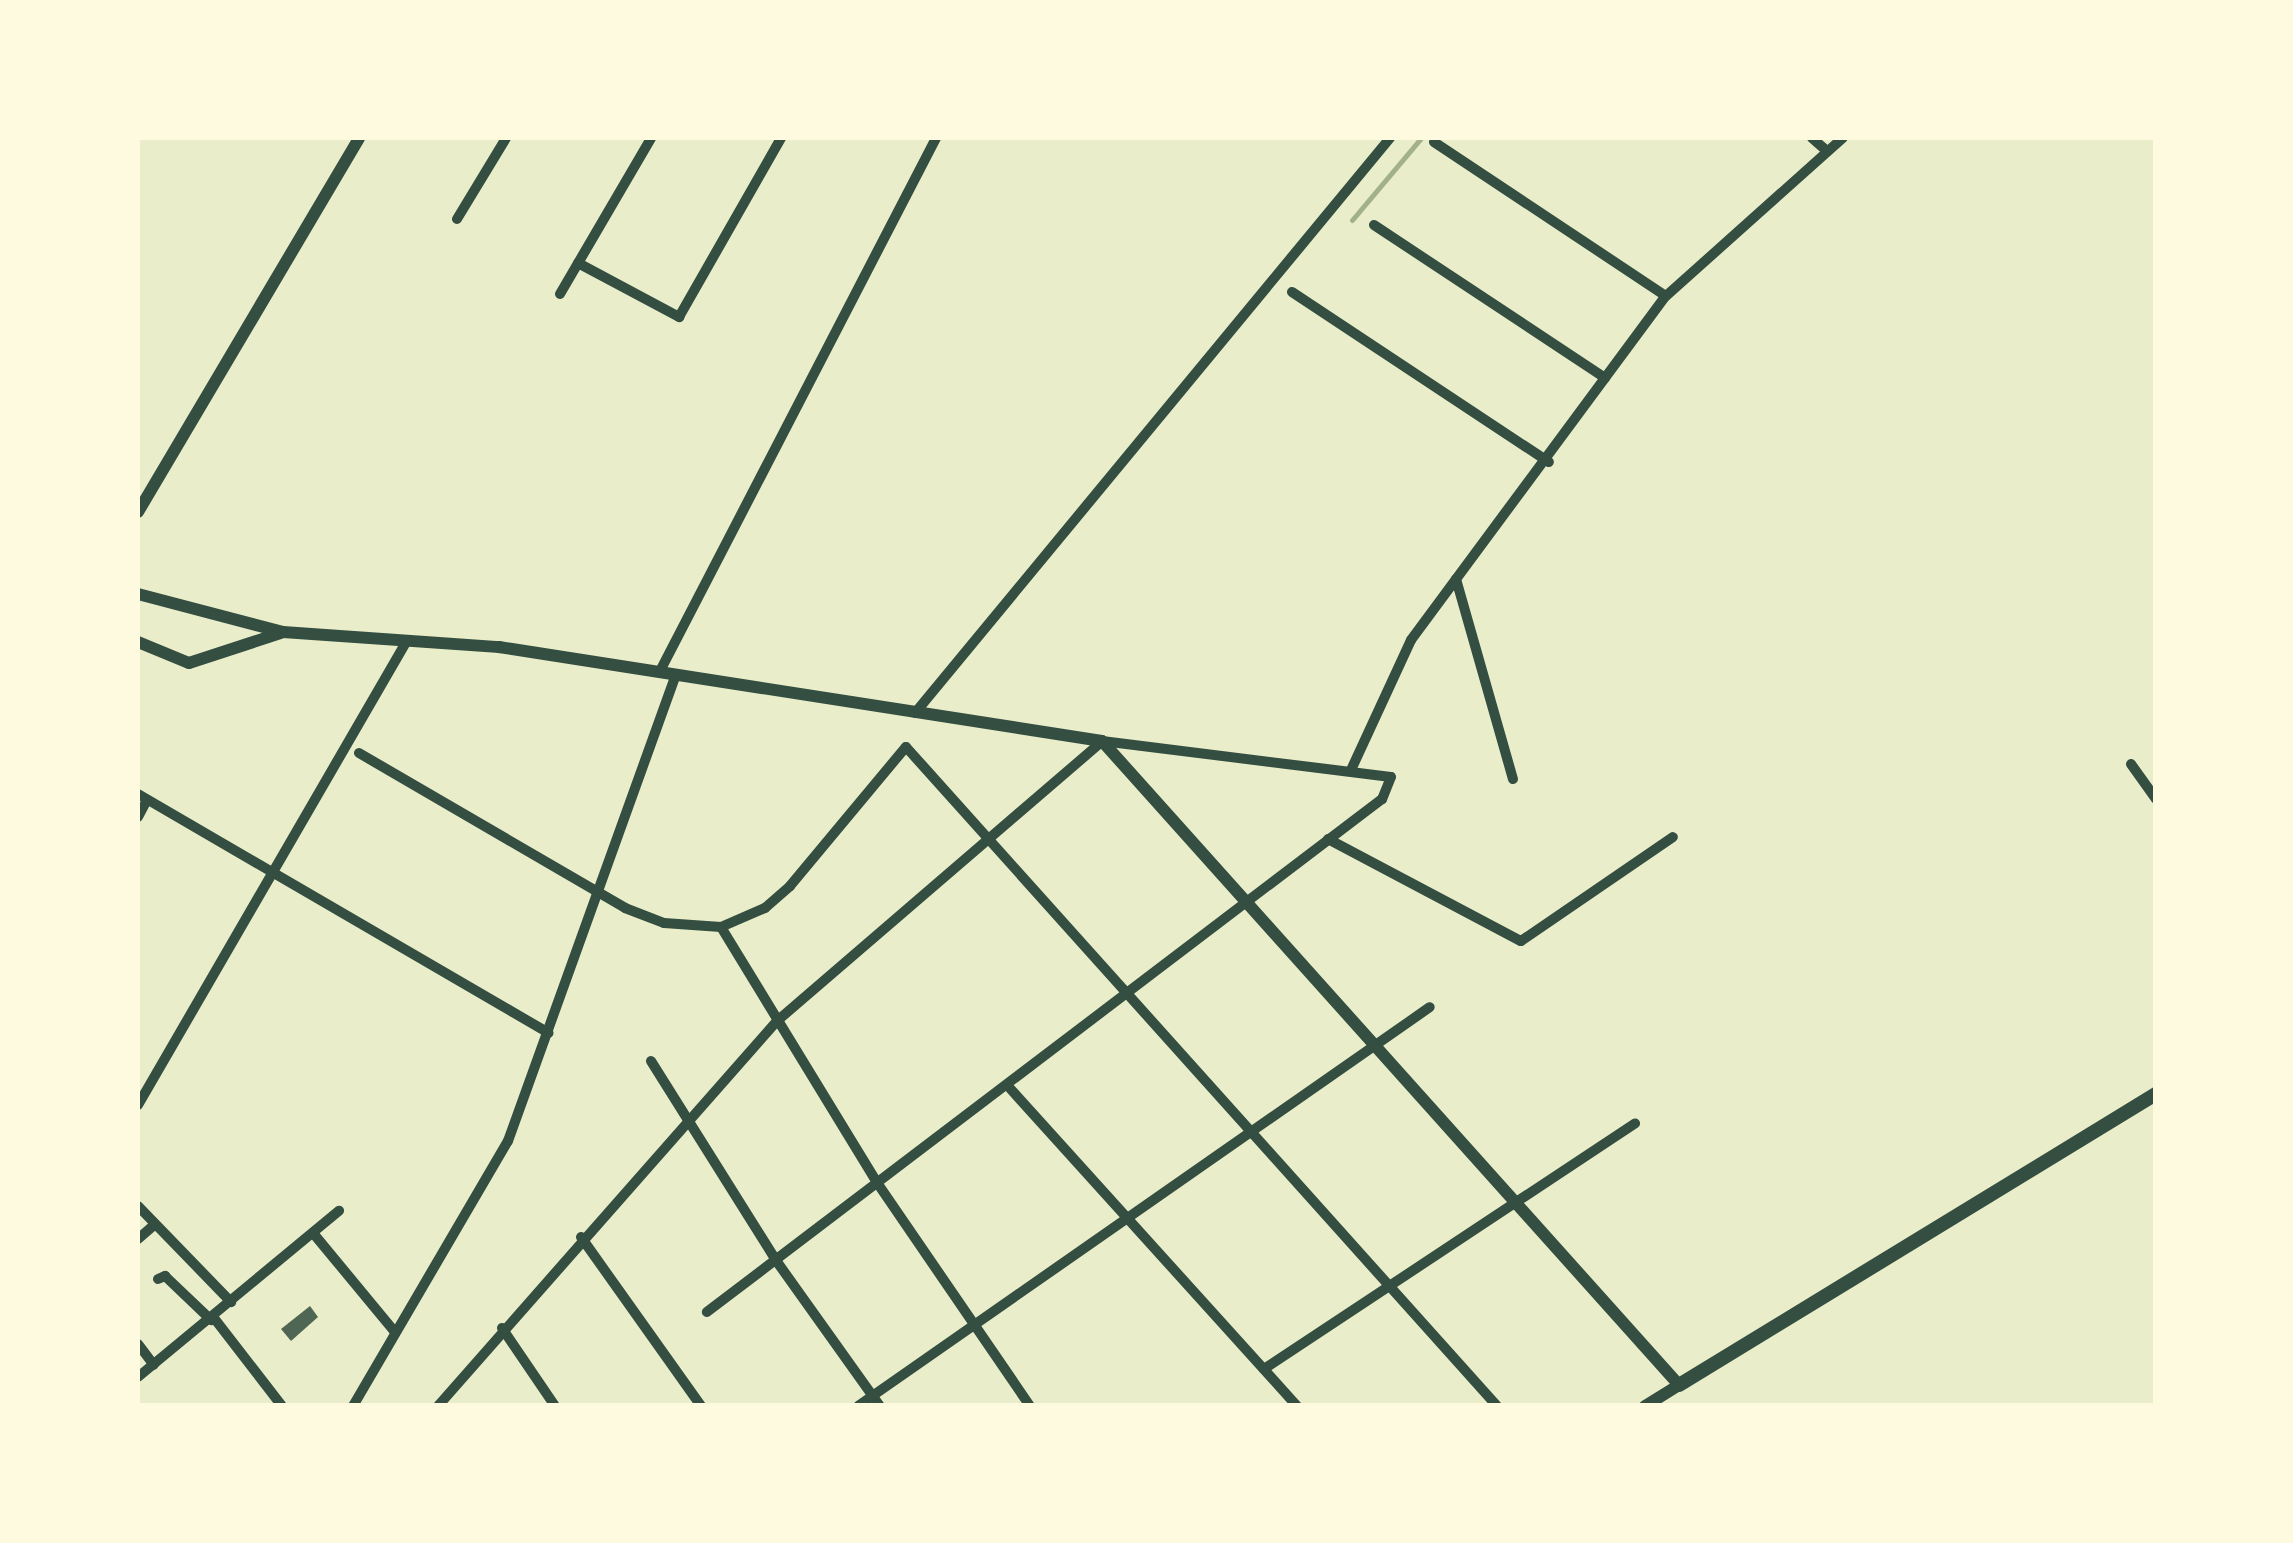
<!DOCTYPE html>
<html>
<head>
<meta charset="utf-8">
<style>
  body { margin:0 }
  #map { position:relative; width:2293px; height:1543px; overflow:hidden; background:#e9edc9; font-family:"Roboto Condensed",sans-serif }
  div>[style] { position:absolute }
  .stream>* { height:5px; margin:-2.5px; padding:0 2.5px; transform-origin:2.5px; border-radius:2.5px; background:#a3b18a }
  .building>* { inset:0; background:#4f6655 }
  .minor>* { height:10px; margin:-5px; padding:0 5px; transform-origin:5px; border-radius:5px; background:#344e41 }
  .tertiary>* { height:12px; margin:-6px; padding:0 6px; transform-origin:6px; border-radius:6px; background:#344e41 }
  .secondary>* { height:14px; margin:-7px; padding:0 7px; transform-origin:7px; border-radius:7px; background:#344e41 }
  span { translate:-50% -50%; white-space:nowrap; text-align:center; line-height:1.15; -webkit-text-stroke:9px #fefae0; paint-order:stroke }
  .frame { position:absolute; inset:0; border:140px solid #fefae0; pointer-events:none }
</style>
</head>
<body>
<div id="map">
  <div class="stream">
    <div style="left:1352px;top:220px;width:107px;rotate:-49.9deg"></div>
  </div>
  <div class="building">
    <div style="clip-path:polygon(310px 1306px,318px 1317px,291px 1341px,281px 1329px)"></div>
  </div>
  <div class="minor">
    <div style="left:1812px;top:138px;width:20px;rotate:41deg"></div>
    <div style="left:1434px;top:142px;width:278px;rotate:33.6deg"></div>
    <div style="left:457px;top:219px;width:95px;rotate:-58.8deg"></div>
    <div style="left:1374px;top:225px;width:277px;rotate:33.5deg"></div>
    <div style="left:578px;top:263px;width:115px;rotate:28.1deg"></div>
    <div style="left:679px;top:317px;width:206px;rotate:-60.3deg"></div>
    <div style="left:1292px;top:292px;width:308px;rotate:33.5deg"></div>
    <div style="left:560px;top:294px;width:181px;rotate:-59.7deg"></div>
    <div style="left:1456px;top:579px;width:208px;rotate:74.1deg"></div>
    <div style="left:660px;top:671px;width:600px;rotate:-62.62deg"></div>
    <div style="left:915px;top:713px;width:746px;rotate:-50.44deg"></div>
    <div style="left:359px;top:753px;width:308px;rotate:30.2deg"></div>
    <div style="left:625px;top:908px;width:42px;rotate:21deg"></div>
    <div style="left:664px;top:923px;width:57px;rotate:4deg"></div>
    <div style="left:721px;top:927px;width:48px;rotate:-23.4deg"></div>
    <div style="left:765px;top:908px;width:33px;rotate:-41deg"></div>
    <div style="left:790px;top:886px;width:181px;rotate:-50.2deg"></div>
    <div style="left:906px;top:747px;width:885px;rotate:48.11deg"></div>
    <div style="left:2131px;top:764px;width:43px;rotate:54.5deg"></div>
    <div style="left:1351px;top:770px;width:143px;rotate:-65.2deg"></div>
    <div style="left:1411px;top:640px;width:428px;rotate:-53.5deg"></div>
    <div style="left:1666px;top:296px;width:237px;rotate:-41.8deg"></div>
    <div style="left:138px;top:794px;width:475px;rotate:30.2deg"></div>
    <div style="left:138px;top:817px;width:19px;rotate:-62deg"></div>
    <div style="left:1328px;top:839px;width:218px;rotate:27.9deg"></div>
    <div style="left:1521px;top:941px;width:184px;rotate:-34.4deg"></div>
    <div style="left:721px;top:927px;width:301px;rotate:58.6deg"></div>
    <div style="left:878px;top:1184px;width:269px;rotate:55.6deg"></div>
    <div style="left:651px;top:1061px;width:234px;rotate:57.9deg"></div>
    <div style="left:775px;top:1259px;width:181px;rotate:54.5deg"></div>
    <div style="left:1007px;top:1085px;width:433px;rotate:47.9deg"></div>
    <div style="left:138px;top:1105px;width:533px;rotate:-59.92deg"></div>
    <div style="left:138px;top:1206px;width:134px;rotate:45.9deg"></div>
    <div style="left:313px;top:1233px;width:129px;rotate:50.4deg"></div>
    <div style="left:581px;top:1237px;width:207px;rotate:54.6deg"></div>
    <div style="left:138px;top:1239px;width:20px;rotate:-41deg"></div>
    <div style="left:158px;top:1279px;width:8px;rotate:-23deg"></div>
    <div style="left:165px;top:1276px;width:64px;rotate:43.7deg"></div>
    <div style="left:214px;top:1318px;width:111px;rotate:52.3deg"></div>
    <div style="left:502px;top:1328px;width:94px;rotate:55.8deg"></div>
    <div style="left:138px;top:1344px;width:26px;rotate:53deg"></div>
    <div style="left:1264px;top:1369px;width:445px;rotate:-33.5deg"></div>
    <div style="left:138px;top:1377px;width:261px;rotate:-39.6deg"></div>
    <div style="left:353px;top:1406px;width:307px;rotate:-59.7deg"></div>
    <div style="left:508px;top:1141px;width:495px;rotate:-70.2deg"></div>
    <div style="left:438px;top:1406px;width:513px;rotate:-48.64deg"></div>
    <div style="left:777px;top:1021px;width:429px;rotate:-40.7deg"></div>
    <div style="left:1102px;top:741px;width:291px;rotate:7.1deg"></div>
    <div style="left:1391px;top:777px;width:24px;rotate:112deg"></div>
    <div style="left:1382px;top:799px;width:848px;rotate:142.77deg"></div>
    <div style="left:858px;top:1406px;width:697px;rotate:-34.9deg"></div>
  </div>
  <div class="tertiary">
    <div style="left:138px;top:512px;width:434px;rotate:-59.4deg"></div>
    <div style="left:138px;top:594px;width:150px;rotate:14.7deg"></div>
    <div style="left:283px;top:632px;width:217px;rotate:4deg"></div>
    <div style="left:499px;top:647px;width:610px;rotate:8.86deg"></div>
    <div style="left:1102px;top:741px;width:865px;rotate:48.14deg"></div>
    <div style="left:1679px;top:1385px;width:40px;rotate:148deg"></div>
    <div style="left:138px;top:642px;width:55px;rotate:22.4deg"></div>
    <div style="left:189px;top:663px;width:97px;rotate:-18.1deg"></div>
  </div>
  <div class="secondary">
    <div style="left:1679px;top:1385px;width:559px;rotate:-31.39deg"></div>
  </div>
  <div class="frame"></div>
</div>
</body>
</html>
